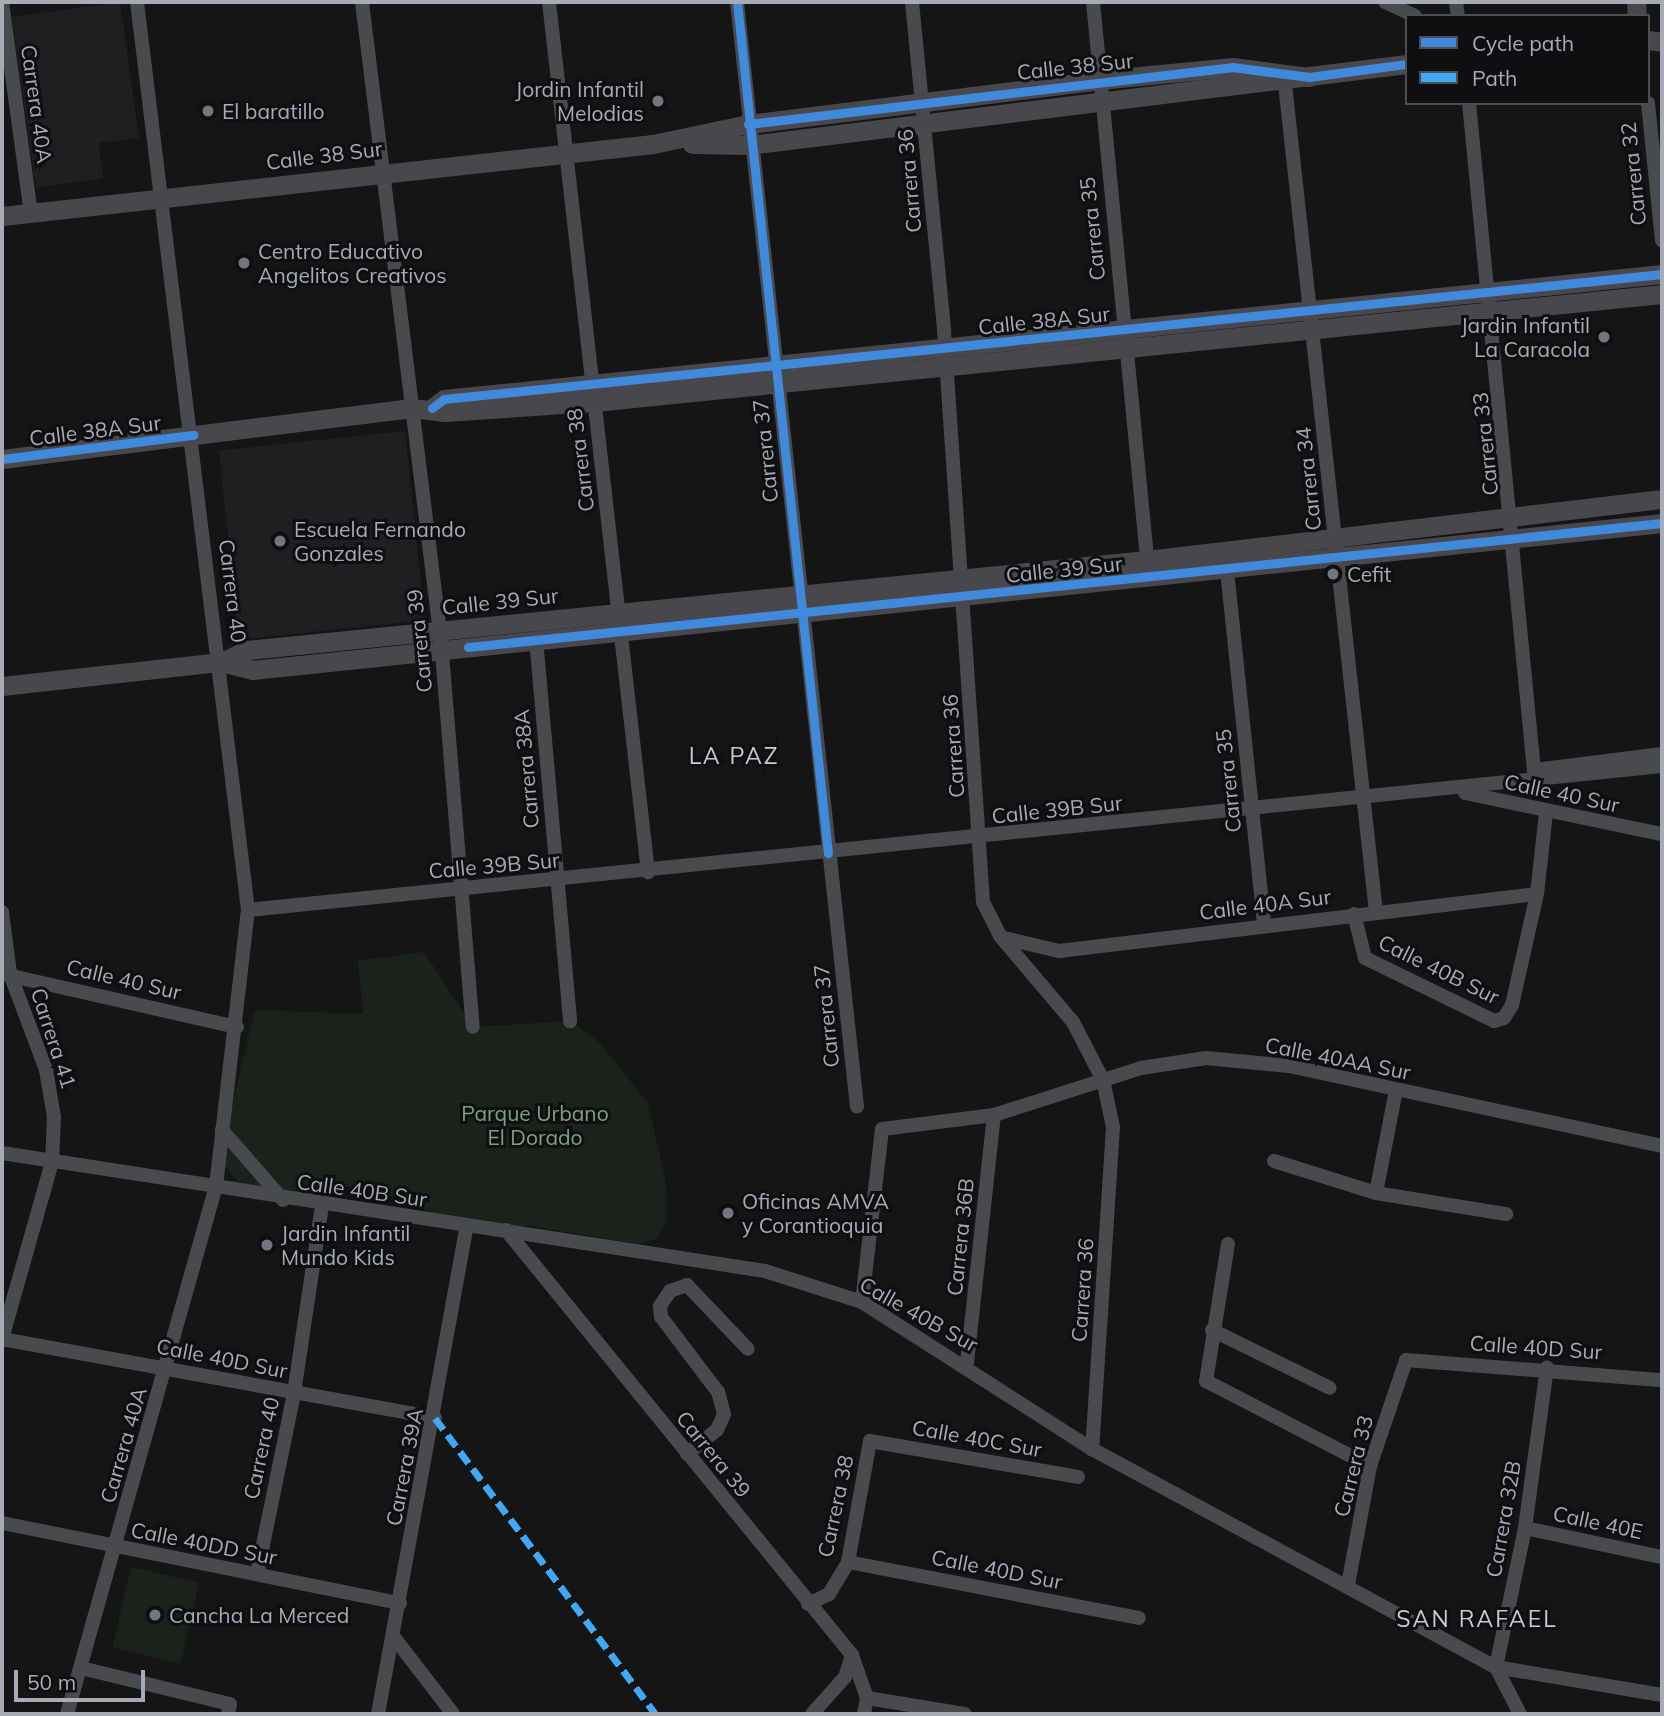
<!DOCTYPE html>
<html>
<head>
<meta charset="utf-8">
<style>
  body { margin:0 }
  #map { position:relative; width:1664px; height:1716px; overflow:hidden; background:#151515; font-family:Mulish,sans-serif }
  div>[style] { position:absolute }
  .built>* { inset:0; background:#1f1f21; transform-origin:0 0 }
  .green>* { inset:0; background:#1b221c; transform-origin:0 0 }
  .street>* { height:14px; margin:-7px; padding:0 7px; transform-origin:7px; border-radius:7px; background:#494a4e }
  .secondary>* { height:19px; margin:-9.5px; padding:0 9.5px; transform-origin:9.5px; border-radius:9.5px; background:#48484c }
  .quiet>* { height:7px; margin-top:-3.5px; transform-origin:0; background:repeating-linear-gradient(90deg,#3fa9f5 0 14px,transparent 0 21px) }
  .cycleway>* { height:9px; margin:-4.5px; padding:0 4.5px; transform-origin:4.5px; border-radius:4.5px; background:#408adc }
  .dots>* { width:19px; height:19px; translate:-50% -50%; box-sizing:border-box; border:4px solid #0f0f11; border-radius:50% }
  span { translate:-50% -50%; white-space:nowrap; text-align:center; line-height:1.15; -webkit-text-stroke:6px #0f0f11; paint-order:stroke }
  .street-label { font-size:21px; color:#a6abb6 }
  .poi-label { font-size:21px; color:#a6abb6 }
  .right { translate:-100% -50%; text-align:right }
  .left { translate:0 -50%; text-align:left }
  .park-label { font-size:21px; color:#7ca27f }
  .neighbourhood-label { font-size:23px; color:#c7cad2; letter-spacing:2px }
  .frame { position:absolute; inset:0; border:4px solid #a6abb6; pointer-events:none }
  .legend { position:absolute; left:1405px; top:14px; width:245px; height:91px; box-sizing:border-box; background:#0f0f11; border:2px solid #4b4d53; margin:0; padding:9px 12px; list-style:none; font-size:21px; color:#a6abb6 }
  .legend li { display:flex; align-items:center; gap:14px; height:35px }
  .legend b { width:35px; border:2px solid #4b4d53 }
  .scale { position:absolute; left:14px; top:1670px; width:131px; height:32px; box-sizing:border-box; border:4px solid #a6abb6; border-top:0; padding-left:9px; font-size:21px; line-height:24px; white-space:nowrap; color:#a6abb6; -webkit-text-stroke:5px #0f0f11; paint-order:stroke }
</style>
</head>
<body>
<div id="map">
  <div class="built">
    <div style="clip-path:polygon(120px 2px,139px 138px,99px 143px,103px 178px,36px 188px,12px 17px)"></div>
    <div style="left:405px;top:431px;width:190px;height:187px;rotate:84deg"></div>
  </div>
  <div class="green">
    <div style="clip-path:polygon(424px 952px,473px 1027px,570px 1021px,599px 1042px,648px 1103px,666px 1183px,667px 1221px,656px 1239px,638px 1244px,530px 1226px,467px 1226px,366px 1187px,247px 1192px,219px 1159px,255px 1010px,363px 1014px,358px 961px)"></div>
    <div style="left:131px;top:1567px;width:70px;height:83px;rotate:13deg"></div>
  </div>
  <div class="street">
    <div style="left:2px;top:2px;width:213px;rotate:82.2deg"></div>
    <div style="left:362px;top:2px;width:644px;rotate:82.95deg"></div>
    <div style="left:441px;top:641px;width:387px;rotate:85.3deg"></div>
    <div style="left:549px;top:2px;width:876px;rotate:83.51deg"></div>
    <div style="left:737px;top:2px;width:1111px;rotate:83.8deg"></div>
    <div style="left:912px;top:2px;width:330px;rotate:84.4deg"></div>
    <div style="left:944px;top:330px;width:573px;rotate:86.1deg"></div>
    <div style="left:983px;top:902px;width:38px;rotate:63deg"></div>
    <div style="left:1000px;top:936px;width:113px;rotate:49.7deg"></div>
    <div style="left:1073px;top:1022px;width:65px;rotate:62.7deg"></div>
    <div style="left:1103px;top:1080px;width:48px;rotate:78deg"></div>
    <div style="left:1113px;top:1127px;width:323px;rotate:93.7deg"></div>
    <div style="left:1093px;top:2px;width:569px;rotate:84.45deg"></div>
    <div style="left:1385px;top:2px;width:33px;rotate:25deg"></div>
    <div style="left:1456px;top:2px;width:14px;rotate:82deg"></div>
    <div style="left:1285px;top:84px;width:833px;rotate:83.73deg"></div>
    <div style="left:1469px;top:103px;width:681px;rotate:84.44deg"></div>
    <div style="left:1648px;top:103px;width:138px;rotate:84.2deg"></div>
    <div style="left:1226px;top:561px;width:366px;rotate:84deg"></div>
    <div style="left:536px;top:639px;width:384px;rotate:84.9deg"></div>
    <div style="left:1535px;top:770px;width:128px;rotate:-7.2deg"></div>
    <div style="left:1465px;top:793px;width:201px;rotate:11.8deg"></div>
    <div style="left:248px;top:910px;width:1421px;rotate:-5.81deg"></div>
    <div style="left:2px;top:912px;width:63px;rotate:82.6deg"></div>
    <div style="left:10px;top:974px;width:103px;rotate:69.4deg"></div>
    <div style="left:46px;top:1070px;width:48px;rotate:80.3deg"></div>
    <div style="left:54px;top:1117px;width:45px;rotate:92.5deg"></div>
    <div style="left:52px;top:1162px;width:184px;rotate:105.8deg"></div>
    <div style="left:1354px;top:914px;width:45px;rotate:76deg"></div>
    <div style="left:1365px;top:958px;width:144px;rotate:26deg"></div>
    <div style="left:1494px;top:1021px;width:10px;rotate:-17deg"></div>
    <div style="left:1504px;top:1018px;width:15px;rotate:-58deg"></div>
    <div style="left:1512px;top:1005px;width:114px;rotate:-77.3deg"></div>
    <div style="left:1537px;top:894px;width:81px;rotate:-83.7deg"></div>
    <div style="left:1004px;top:938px;width:57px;rotate:13.3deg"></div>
    <div style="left:1059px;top:951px;width:481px;rotate:-6.8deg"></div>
    <div style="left:3px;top:974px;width:240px;rotate:12.8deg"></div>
    <div style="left:222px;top:1130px;width:93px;rotate:48.9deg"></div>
    <div style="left:2px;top:1153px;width:772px;rotate:8.79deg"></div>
    <div style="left:765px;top:1271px;width:102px;rotate:17.7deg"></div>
    <div style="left:862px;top:1302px;width:273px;rotate:32.6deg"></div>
    <div style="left:1092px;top:1449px;width:459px;rotate:28.4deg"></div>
    <div style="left:1496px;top:1667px;width:168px;rotate:9.6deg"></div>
    <div style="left:1274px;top:1161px;width:107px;rotate:17.4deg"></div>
    <div style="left:1376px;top:1193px;width:105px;rotate:-79deg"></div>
    <div style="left:1376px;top:1193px;width:132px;rotate:9.2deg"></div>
    <div style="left:506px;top:1230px;width:548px;rotate:50.85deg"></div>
    <div style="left:852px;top:1655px;width:46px;rotate:70.8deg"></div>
    <div style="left:867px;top:1698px;width:16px;rotate:101deg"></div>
    <div style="left:1228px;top:1244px;width:139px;rotate:99.1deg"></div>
    <div style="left:1206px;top:1381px;width:185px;rotate:27.4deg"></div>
    <div style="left:862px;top:1302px;width:174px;rotate:-83.4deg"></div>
    <div style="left:882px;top:1129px;width:113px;rotate:-7.1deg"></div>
    <div style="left:994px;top:1115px;width:154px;rotate:-17.7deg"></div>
    <div style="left:1141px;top:1068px;width:66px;rotate:-8.7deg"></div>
    <div style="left:1206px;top:1058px;width:83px;rotate:5.5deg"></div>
    <div style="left:1289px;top:1066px;width:381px;rotate:12.1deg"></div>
    <div style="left:1212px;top:1330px;width:131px;rotate:26.2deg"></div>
    <div style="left:2px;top:1339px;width:440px;rotate:10.3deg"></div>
    <div style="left:967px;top:1363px;width:249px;rotate:-83.8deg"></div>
    <div style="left:687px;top:1454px;width:38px;rotate:-39deg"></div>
    <div style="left:717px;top:1430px;width:17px;rotate:-66deg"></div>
    <div style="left:724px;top:1414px;width:23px;rotate:-105deg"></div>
    <div style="left:718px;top:1392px;width:94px;rotate:-127.2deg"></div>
    <div style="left:661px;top:1317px;width:11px;rotate:-95deg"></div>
    <div style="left:660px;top:1306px;width:18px;rotate:-56deg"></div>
    <div style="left:670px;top:1291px;width:18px;rotate:-19deg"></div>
    <div style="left:687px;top:1285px;width:88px;rotate:46.4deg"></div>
    <div style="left:2px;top:1523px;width:406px;rotate:11.4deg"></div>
    <div style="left:1525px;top:1528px;width:140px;rotate:12deg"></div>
    <div style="left:848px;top:1562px;width:296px;rotate:10.9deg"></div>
    <div style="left:257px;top:1574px;width:185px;rotate:-78.4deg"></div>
    <div style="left:294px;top:1393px;width:189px;rotate:-81.5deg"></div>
    <div style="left:1348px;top:1585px;width:121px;rotate:-79.5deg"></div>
    <div style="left:1370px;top:1466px;width:112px;rotate:-71.2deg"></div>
    <div style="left:1406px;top:1360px;width:257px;rotate:4.5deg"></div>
    <div style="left:808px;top:1604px;width:23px;rotate:-25deg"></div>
    <div style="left:829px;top:1594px;width:37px;rotate:-59deg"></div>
    <div style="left:848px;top:1562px;width:123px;rotate:-79.7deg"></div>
    <div style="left:870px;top:1441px;width:211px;rotate:9.8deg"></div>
    <div style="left:393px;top:1636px;width:98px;rotate:52.4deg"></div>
    <div style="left:81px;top:1668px;width:153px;rotate:13.6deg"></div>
    <div style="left:230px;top:1704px;width:10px;rotate:101deg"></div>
    <div style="left:867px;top:1698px;width:99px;rotate:9.3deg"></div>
    <div style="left:67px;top:1714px;width:549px;rotate:-74.24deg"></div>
    <div style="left:216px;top:1186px;width:278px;rotate:-83.4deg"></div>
    <div style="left:248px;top:910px;width:915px;rotate:-96.97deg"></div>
    <div style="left:378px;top:1714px;width:496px;rotate:-79.7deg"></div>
    <div style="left:812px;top:1714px;width:50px;rotate:-48.3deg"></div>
    <div style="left:845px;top:1677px;width:23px;rotate:-72deg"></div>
    <div style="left:1520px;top:1714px;width:53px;rotate:-117.1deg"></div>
    <div style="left:1496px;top:1667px;width:142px;rotate:-78.2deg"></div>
    <div style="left:1525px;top:1528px;width:162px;rotate:-82.2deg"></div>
  </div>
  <div class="secondary">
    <div style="left:1636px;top:2px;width:14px;rotate:86deg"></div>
    <div style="left:1648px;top:40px;width:14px;rotate:8deg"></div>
    <div style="left:692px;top:144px;width:57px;rotate:1deg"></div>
    <div style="left:749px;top:145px;width:663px;rotate:-7.02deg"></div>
    <div style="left:2px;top:216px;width:655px;rotate:-6.31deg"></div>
    <div style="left:653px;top:144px;width:97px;rotate:-11.9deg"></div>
    <div style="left:748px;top:124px;width:354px;rotate:-7.1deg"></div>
    <div style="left:1099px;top:80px;width:134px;rotate:-5.6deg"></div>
    <div style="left:1232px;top:67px;width:78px;rotate:7.4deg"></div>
    <div style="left:432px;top:408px;width:15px;rotate:-37deg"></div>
    <div style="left:444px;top:399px;width:1224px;rotate:-5.86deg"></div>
    <div style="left:2px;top:459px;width:413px;rotate:-7.1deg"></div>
    <div style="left:412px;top:408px;width:33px;rotate:7deg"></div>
    <div style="left:445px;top:412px;width:149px;rotate:-3.8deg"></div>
    <div style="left:594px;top:402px;width:1073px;rotate:-5.77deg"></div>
    <div style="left:221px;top:662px;width:32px;rotate:14deg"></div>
    <div style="left:252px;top:670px;width:1418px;rotate:-5.95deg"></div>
    <div style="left:2px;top:686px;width:220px;rotate:-6.3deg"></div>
    <div style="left:221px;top:662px;width:29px;rotate:-25deg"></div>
    <div style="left:247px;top:650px;width:904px;rotate:-5.71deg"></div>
    <div style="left:1147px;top:560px;width:519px;rotate:-6.76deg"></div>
  </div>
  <div class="quiet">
    <div style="left:435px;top:1418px;width:369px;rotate:53.3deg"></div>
  </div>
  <div class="cycleway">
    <div style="left:737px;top:2px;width:856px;rotate:83.9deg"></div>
    <div style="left:748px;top:124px;width:487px;rotate:-6.7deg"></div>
    <div style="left:1232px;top:67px;width:78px;rotate:7.4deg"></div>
    <div style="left:1309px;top:77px;width:99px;rotate:-7.6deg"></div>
    <div style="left:432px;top:408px;width:15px;rotate:-37deg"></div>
    <div style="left:444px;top:399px;width:1224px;rotate:-5.86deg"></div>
    <div style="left:2px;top:459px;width:193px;rotate:-7.2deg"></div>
    <div style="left:468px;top:647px;width:1200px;rotate:-5.93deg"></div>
  </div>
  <div class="dots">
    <div style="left:658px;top:101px;background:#73767e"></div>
    <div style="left:208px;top:111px;background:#73767e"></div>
    <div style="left:244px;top:263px;background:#73767e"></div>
    <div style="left:1604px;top:337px;background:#73767e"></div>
    <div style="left:280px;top:541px;background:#73767e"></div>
    <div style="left:1333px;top:574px;background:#73767e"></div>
    <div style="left:728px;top:1213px;background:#73767e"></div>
    <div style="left:267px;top:1245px;background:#73767e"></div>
    <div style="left:155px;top:1615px;background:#73767e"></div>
  </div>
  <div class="street-label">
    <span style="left:1075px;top:66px;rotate:-6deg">Calle 38 Sur</span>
    <span style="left:37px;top:104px;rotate:82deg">Carrera 40A</span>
    <span style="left:324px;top:155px;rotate:-7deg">Calle 38 Sur</span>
    <span style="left:1633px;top:174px;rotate:-96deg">Carrera 32</span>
    <span style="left:909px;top:181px;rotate:-95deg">Carrera 36</span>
    <span style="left:1092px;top:229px;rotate:-96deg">Carrera 35</span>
    <span style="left:1044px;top:320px;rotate:-6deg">Calle 38A Sur</span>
    <span style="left:95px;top:430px;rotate:-7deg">Calle 38A Sur</span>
    <span style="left:1485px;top:444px;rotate:-96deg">Carrera 33</span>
    <span style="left:765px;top:451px;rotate:-96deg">Carrera 37</span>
    <span style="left:580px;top:460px;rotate:-97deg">Carrera 38</span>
    <span style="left:1308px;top:479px;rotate:-96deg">Carrera 34</span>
    <span style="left:1064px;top:569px;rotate:-6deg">Calle 39 Sur</span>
    <span style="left:233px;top:591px;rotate:83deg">Carrera 40</span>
    <span style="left:500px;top:601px;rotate:-6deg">Calle 39 Sur</span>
    <span style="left:419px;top:641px;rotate:-96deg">Carrera 39</span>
    <span style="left:953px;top:746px;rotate:-94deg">Carrera 36</span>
    <span style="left:526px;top:769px;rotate:-95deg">Carrera 38A</span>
    <span style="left:1228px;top:781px;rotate:-96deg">Carrera 35</span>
    <span style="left:1562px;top:793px;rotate:12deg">Calle 40 Sur</span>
    <span style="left:1057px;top:809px;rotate:-6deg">Calle 39B Sur</span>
    <span style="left:494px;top:865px;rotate:-5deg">Calle 39B Sur</span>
    <span style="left:1265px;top:904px;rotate:-7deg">Calle 40A Sur</span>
    <span style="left:1439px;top:969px;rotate:26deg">Calle 40B Sur</span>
    <span style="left:124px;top:979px;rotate:13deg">Calle 40 Sur</span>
    <span style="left:826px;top:1016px;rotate:-96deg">Carrera 37</span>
    <span style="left:54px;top:1038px;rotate:72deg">Carrera 41</span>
    <span style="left:1338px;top:1058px;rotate:11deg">Calle 40AA Sur</span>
    <span style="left:362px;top:1190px;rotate:8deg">Calle 40B Sur</span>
    <span style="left:960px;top:1237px;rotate:-84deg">Carrera 36B</span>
    <span style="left:1082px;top:1290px;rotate:-86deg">Carrera 36</span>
    <span style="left:919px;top:1314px;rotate:29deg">Calle 40B Sur</span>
    <span style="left:1536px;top:1347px;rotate:4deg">Calle 40D Sur</span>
    <span style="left:222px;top:1358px;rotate:11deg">Calle 40D Sur</span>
    <span style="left:977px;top:1438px;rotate:10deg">Calle 40C Sur</span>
    <span style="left:123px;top:1445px;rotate:-74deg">Carrera 40A</span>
    <span style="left:261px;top:1448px;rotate:-78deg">Carrera 40</span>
    <span style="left:714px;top:1454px;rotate:51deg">Carrera 39</span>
    <span style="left:1353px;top:1466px;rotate:-76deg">Carrera 33</span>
    <span style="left:404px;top:1467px;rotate:-79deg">Carrera 39A</span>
    <span style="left:835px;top:1506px;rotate:-78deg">Carrera 38</span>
    <span style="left:1503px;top:1519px;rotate:-80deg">Carrera 32B</span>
    <span style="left:1598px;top:1522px;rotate:12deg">Calle 40E</span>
    <span style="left:204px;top:1543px;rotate:11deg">Calle 40DD Sur</span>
    <span style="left:997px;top:1569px;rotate:11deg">Calle 40D Sur</span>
  </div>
  <div class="poi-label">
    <span class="right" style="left:644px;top:101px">Jordin Infantil<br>Melodias</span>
    <span class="left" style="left:222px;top:111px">El baratillo</span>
    <span class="left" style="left:258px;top:263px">Centro Educativo<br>Angelitos Creativos</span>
    <span class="right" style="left:1590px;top:337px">Jardin Infantil<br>La Caracola</span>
    <span class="left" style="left:294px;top:541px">Escuela Fernando<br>Gonzales</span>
    <span class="left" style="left:1347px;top:574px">Cefit</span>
    <span class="left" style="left:742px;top:1213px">Oficinas AMVA<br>y Corantioquia</span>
    <span class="left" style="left:281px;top:1245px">Jardin Infantil<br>Mundo Kids</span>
    <span class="left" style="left:169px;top:1615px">Cancha La Merced</span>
  </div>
  <div class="park-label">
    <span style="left:535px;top:1125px">Parque Urbano<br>El Dorado</span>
  </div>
  <div class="neighbourhood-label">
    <span style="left:734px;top:756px">LA PAZ</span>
    <span style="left:1477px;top:1619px">SAN RAFAEL</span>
  </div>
  <div class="frame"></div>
  <ul class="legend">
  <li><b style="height:9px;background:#408adc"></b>Cycle path</li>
  <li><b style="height:9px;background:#3fa9f5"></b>Path</li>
  </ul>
  <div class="scale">50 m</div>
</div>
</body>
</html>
